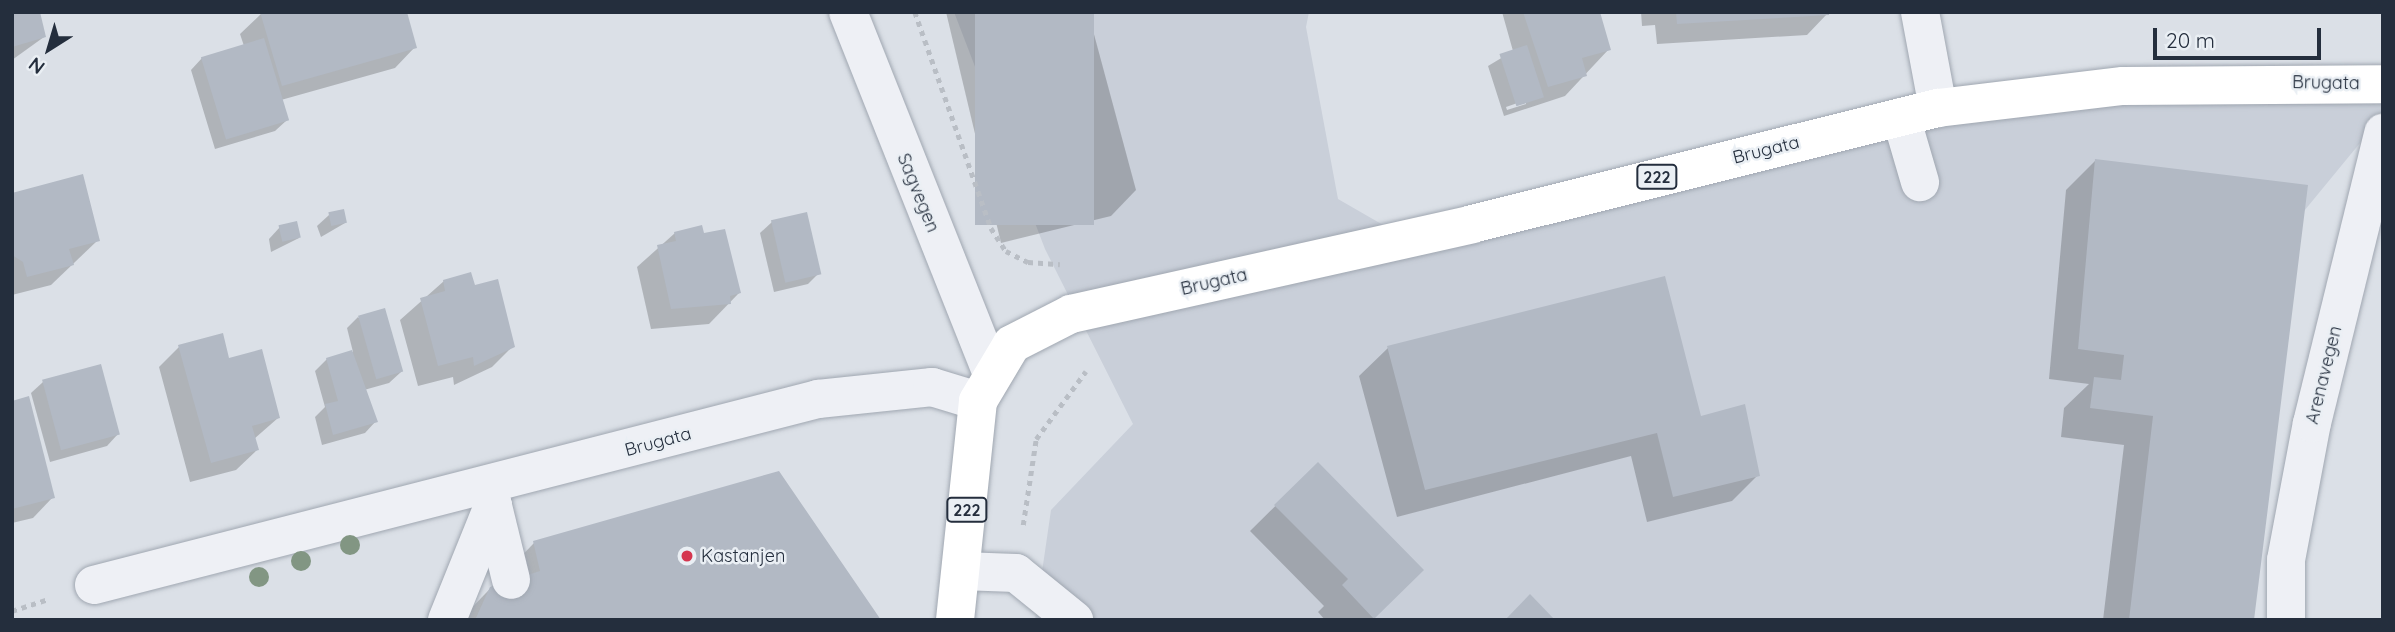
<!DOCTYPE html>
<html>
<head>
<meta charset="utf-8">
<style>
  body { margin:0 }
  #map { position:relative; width:2395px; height:632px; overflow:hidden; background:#dbe0e7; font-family:Quicksand,sans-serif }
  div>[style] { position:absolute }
  .built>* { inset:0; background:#c9cfd9 }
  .shadow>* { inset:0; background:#0003 }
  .building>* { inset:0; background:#b2b9c4; transform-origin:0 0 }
  .path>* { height:4.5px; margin-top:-2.25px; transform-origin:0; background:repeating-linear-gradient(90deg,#b9bec5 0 5px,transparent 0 10px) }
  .roads { filter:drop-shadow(0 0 2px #a0a7b1) drop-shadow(0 0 2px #a0a7b1) }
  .minor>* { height:38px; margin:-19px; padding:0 19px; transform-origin:19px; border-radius:19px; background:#eef0f5 }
  .major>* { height:38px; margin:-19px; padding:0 19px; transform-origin:19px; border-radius:19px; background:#fff }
  .trees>* { width:20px; height:20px; margin:-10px; border-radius:50%; background:#829683 }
  .dots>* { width:19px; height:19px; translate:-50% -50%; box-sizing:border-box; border:4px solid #eaeff4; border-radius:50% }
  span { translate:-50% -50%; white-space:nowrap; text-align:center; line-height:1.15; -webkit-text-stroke:5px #eaeff4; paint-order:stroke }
  .shield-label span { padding:2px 5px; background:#eaeff4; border:2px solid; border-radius:5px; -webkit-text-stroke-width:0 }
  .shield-label { font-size:16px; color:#242e3d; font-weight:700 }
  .street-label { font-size:18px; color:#242e3d }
  .poi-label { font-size:18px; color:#242e3d }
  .left { translate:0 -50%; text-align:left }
  .frame { position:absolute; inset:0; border:14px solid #242e3d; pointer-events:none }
  .north { position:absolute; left:14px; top:14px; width:70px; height:70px; -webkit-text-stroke:5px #eaeff4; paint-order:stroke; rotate:217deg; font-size:19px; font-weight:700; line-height:28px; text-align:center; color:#242e3d }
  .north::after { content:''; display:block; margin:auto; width:24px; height:32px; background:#242e3d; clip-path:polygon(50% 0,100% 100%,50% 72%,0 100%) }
  .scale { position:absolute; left:2153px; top:28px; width:168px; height:32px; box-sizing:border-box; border:4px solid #242e3d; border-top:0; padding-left:9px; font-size:21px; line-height:24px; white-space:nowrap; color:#242e3d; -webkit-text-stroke:5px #eaeff4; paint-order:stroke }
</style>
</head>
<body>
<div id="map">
  <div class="built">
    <div style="clip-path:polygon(954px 12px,1309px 12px,1306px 27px,1338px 199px,1397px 233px,1856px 112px,2383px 86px,2383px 115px,2268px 255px,2229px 620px,1035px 620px,1051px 510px,1133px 424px,1045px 249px)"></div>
  </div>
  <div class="shadow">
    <div style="clip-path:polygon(12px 12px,44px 37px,12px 60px)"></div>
    <div style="clip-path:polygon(946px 12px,1088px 12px,1136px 190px,1111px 216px,1001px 243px)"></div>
    <div style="clip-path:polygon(evenodd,1502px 12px,1598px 12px,1609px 49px,1565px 96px,1504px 116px,1488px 66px,1513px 51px,1502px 12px,1526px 100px,1526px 104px,1507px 110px,1506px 107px,1526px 100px)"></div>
    <div style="clip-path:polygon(1641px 12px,1827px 12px,1827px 14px,1807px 35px,1657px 44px,1655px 25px,1642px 26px)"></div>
    <div style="clip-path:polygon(261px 14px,415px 47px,395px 68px,281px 100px,287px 120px,275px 131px,215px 149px,191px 70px,202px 58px,244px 46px,240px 34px)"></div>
    <div style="clip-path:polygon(2095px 161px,2253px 620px,2103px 620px,2124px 445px,2061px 437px,2064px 408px,2089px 384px,2049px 379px,2066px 190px)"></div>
    <div style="clip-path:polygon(12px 197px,98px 240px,51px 285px,12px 295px)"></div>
    <div style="clip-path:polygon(329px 215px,345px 223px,321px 237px,317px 226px)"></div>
    <div style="clip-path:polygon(772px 222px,819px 273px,808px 284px,774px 292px,760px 233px)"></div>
    <div style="clip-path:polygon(280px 227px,299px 238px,271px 252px,269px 239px)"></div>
    <div style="clip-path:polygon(675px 233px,703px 236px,739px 293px,709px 324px,651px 329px,637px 267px)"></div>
    <div style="clip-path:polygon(444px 281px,473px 287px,513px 346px,492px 367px,454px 385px,453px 377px,418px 386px,400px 320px)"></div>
    <div style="clip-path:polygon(358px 317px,401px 372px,389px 383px,364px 390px,376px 421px,365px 433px,322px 445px,315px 417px,325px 407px,315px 371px,327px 359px,353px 352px,347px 328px)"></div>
    <div style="clip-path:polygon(179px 347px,228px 360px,278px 418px,254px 439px,257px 450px,236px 470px,190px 482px,159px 367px)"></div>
    <div style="clip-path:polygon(1388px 348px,1700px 418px,1758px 475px,1732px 501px,1647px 522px,1631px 456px,1397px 517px,1359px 376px)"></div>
    <div style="clip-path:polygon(43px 382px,118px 434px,107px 446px,50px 462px,31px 393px)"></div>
    <div style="clip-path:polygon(12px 402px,53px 497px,33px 518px,12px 523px)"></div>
    <div style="clip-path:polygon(1318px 464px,1422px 570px,1372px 620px,1325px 620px,1318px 612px,1324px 606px,1250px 531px)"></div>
    <div style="clip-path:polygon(534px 543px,878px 620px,460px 620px)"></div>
  </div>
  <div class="building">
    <div style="clip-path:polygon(12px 12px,40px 12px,46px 37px,12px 47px)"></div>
    <div style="clip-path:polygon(260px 12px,407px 12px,417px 48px,282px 86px)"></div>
    <div style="left:975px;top:12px;width:119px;height:213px"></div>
    <div style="clip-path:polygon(1523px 12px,1600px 12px,1611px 50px,1582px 58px,1587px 76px,1548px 87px)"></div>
    <div style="clip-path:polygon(1676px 12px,1829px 12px,1829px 15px,1677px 24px)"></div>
    <div style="left:264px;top:38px;width:86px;height:66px;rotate:73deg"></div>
    <div style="left:1527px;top:45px;width:55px;height:29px;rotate:72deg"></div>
    <div style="clip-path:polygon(2095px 159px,2308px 185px,2254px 620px,2129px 620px,2153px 416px,2090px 408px,2094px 377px,2121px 380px,2124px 355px,2078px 349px)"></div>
    <div style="clip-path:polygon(83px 174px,100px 241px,69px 249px,74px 265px,27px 277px,23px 262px,12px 255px,12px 193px)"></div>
    <div style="left:344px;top:209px;width:14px;height:16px;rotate:78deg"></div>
    <div style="left:807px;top:212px;width:64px;height:37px;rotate:77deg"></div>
    <div style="left:297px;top:221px;width:17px;height:19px;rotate:77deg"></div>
    <div style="clip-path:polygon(702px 225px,704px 233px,725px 229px,741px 293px,730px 296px,731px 304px,671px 309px,657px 245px,676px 241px,674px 232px)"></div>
    <div style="clip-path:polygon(471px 272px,475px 285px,498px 279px,515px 347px,474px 366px,473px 357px,438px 366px,420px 298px,445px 291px,443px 280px)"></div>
    <div style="clip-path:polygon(1665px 276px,1701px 416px,1745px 404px,1760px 476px,1673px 497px,1657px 433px,1425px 490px,1387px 346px)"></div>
    <div style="left:385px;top:308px;width:66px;height:28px;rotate:74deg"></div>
    <div style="clip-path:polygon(223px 333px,229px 358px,262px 349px,280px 418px,252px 426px,259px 450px,211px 463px,178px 345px)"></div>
    <div style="clip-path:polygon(352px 350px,378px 422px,333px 435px,325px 404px,338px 401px,326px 358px)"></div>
    <div style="left:101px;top:364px;width:73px;height:61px;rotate:75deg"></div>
    <div style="clip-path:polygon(29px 396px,55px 498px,12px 509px,12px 401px)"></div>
    <div style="clip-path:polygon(1318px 462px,1424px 570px,1374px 619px,1342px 585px,1348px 579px,1274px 505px)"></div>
    <div style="clip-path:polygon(779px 471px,881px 620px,475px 620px,490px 587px,540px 571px,533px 541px)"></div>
    <div style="clip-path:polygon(1530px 594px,1555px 620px,1505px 620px)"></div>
  </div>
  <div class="path">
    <div style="left:915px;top:12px;width:229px;rotate:70.6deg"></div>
    <div style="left:991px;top:228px;width:27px;rotate:57deg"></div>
    <div style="left:1006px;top:251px;width:25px;rotate:27deg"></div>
    <div style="left:1028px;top:262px;width:32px;rotate:4deg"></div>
    <div style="left:1023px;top:525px;width:87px;rotate:-81.4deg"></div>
    <div style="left:1036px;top:439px;width:84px;rotate:-53.7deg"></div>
    <div style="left:12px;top:611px;width:38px;rotate:-18deg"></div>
  </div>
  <div class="roads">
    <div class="minor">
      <div style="left:848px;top:12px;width:387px;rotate:68.3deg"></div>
      <div style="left:1920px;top:12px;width:98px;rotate:79.4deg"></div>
      <div style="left:1901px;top:117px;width:68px;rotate:73.7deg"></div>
      <div style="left:493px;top:506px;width:76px;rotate:76.3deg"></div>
      <div style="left:961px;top:571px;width:55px;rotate:2.1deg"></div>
      <div style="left:1016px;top:573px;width:75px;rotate:39deg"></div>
      <div style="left:94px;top:585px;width:748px;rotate:-14.41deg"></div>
      <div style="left:818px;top:399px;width:115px;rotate:-6deg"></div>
      <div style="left:932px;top:387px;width:48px;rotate:16.9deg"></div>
      <div style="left:447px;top:620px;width:123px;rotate:-68deg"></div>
      <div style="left:493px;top:506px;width:18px;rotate:-103deg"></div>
      <div style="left:2286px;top:620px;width:60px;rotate:-90deg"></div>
      <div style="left:2286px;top:560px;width:139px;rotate:-79.3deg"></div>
      <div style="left:2312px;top:423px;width:299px;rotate:-76.2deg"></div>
    </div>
    <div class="major">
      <div style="left:955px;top:620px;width:220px;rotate:-84deg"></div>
      <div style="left:978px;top:401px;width:66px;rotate:-59.2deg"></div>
      <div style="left:1012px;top:344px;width:66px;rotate:-27deg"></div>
      <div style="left:1071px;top:314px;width:411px;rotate:-12.6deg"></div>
      <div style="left:1472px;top:224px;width:480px;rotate:-14deg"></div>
      <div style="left:1938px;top:108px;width:186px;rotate:-6.8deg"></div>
      <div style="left:2123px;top:86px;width:260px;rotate:-0.4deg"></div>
    </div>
  </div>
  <div class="trees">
    <div style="left:350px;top:545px"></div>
    <div style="left:301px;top:561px"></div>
    <div style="left:259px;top:577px"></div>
  </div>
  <div class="dots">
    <div style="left:687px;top:556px;background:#d5364f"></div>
  </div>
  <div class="shield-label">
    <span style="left:1657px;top:177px">222</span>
    <span style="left:967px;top:510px">222</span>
  </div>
  <div class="street-label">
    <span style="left:2326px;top:83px;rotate:1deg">Brugata</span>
    <span style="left:1766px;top:150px;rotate:-14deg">Brugata</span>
    <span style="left:918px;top:193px;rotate:68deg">Sagvegen</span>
    <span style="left:1214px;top:282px;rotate:-13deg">Brugata</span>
    <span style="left:2324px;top:375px;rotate:-76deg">Arenavegen</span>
    <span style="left:658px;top:442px;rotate:-15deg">Brugata</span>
  </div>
  <div class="poi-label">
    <span class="left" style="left:701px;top:556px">Kastanjen</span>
  </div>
  <div class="frame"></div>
  <div class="north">N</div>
  <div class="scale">20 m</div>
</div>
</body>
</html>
